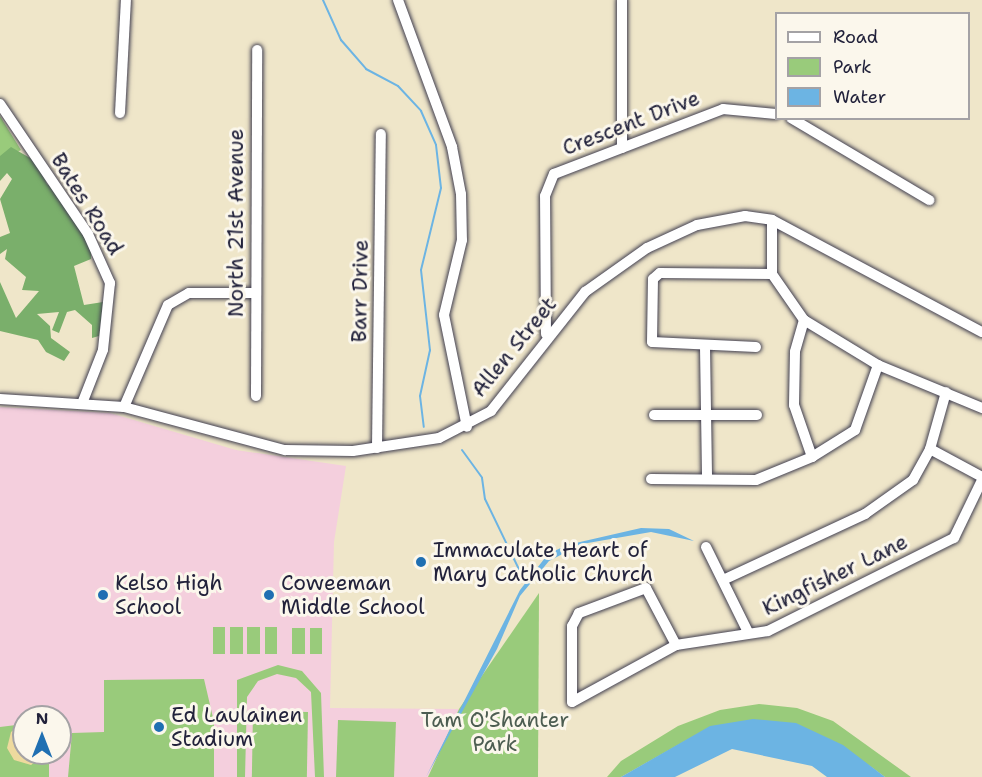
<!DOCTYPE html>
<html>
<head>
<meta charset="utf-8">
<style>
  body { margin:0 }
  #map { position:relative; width:982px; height:777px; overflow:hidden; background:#efe6c9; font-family:"Shantell Sans",sans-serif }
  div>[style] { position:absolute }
  .built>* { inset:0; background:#f4cfdd }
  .green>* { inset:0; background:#99cb7b; transform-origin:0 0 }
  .forest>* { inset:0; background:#7aaf6b }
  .sand>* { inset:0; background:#eeda9e }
  .water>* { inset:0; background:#6cb4e3 }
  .stream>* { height:2px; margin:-1px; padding:0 1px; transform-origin:1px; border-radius:1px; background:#6cb4e3 }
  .roads { filter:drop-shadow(0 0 2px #413f50) drop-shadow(0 0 2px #413f50) }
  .minor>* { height:10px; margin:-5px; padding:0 5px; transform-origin:5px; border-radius:5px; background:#fff }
  .dots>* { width:16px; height:16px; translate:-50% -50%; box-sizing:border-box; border:3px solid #fbf7ec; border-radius:50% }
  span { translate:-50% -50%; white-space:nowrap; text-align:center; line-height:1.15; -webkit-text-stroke:6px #fbf7ec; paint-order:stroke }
  .street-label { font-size:21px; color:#22223b }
  .poi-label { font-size:21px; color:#22223b }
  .left { translate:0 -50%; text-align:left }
  .park-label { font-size:21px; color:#4c5d51 }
  .legend { position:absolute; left:775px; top:12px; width:195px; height:108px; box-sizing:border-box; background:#fbf7ec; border:2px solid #a4a2a5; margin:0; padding:8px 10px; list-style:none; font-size:18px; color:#22223b }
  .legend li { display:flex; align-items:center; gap:12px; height:30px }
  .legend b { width:30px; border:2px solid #a4a2a5 }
  .north { position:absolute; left:12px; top:705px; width:60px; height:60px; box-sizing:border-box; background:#fbf7ec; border:2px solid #a4a2a5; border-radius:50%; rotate:0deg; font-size:16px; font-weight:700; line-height:24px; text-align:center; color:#22223b }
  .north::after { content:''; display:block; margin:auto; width:21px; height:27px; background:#1f6fb2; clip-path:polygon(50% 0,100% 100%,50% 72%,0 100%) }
</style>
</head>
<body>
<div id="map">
  <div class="built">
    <div style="clip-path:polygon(evenodd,0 407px,110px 413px,236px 450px,346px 466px,334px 542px,330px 708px,459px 709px,428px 777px,0 777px,0 407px,24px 717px,60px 717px,60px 753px,24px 753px,24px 717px)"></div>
  </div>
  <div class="green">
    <div style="clip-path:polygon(0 116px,21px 150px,0 162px)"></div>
    <div style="clip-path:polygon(539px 593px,538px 777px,428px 777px,459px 709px)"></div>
    <div style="left:213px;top:627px;width:12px;height:27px"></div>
    <div style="left:230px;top:627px;width:13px;height:27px"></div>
    <div style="left:247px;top:627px;width:13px;height:27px"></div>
    <div style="left:277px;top:627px;width:27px;height:12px;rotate:90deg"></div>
    <div style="left:292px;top:628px;width:13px;height:26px"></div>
    <div style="left:310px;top:628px;width:12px;height:26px"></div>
    <div style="clip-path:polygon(278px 665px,302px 671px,321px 693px,324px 777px,315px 777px,311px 692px,296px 678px,277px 674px,258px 681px,247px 697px,245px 777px,237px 777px,237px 680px)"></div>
    <div style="clip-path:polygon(204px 679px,214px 722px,214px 777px,68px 777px,72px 733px,104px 732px,104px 680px)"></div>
    <div style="clip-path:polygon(759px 704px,797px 708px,833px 721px,911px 777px,885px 777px,870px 766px,710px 727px,621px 777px,607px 777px,621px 761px,678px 726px,720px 710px)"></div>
    <div style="left:253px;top:711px;width:55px;height:66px;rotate:1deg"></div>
    <div style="left:338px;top:720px;width:58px;height:57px;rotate:2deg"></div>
    <div style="clip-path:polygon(24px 724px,24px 753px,49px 753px,49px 777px,0 777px,0 727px)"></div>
  </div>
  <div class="forest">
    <div style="clip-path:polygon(11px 147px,37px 162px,47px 184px,61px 192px,91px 250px,91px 259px,74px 266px,84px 305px,103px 302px,99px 336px,92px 338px,92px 325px,75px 310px,67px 312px,59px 333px,52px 330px,59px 312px,37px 314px,50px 326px,51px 338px,70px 352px,64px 361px,46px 352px,38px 340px,0 331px,0 282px,16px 318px,39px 291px,22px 290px,26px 277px,5px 259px,7px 249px,0 254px,0 237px,10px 233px,0 199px,12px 179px,7px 173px,0 181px,0 156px)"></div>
  </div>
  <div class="sand">
    <div style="clip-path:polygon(21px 724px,24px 753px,46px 753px,31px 765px,14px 760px,7px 748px,11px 732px)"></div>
  </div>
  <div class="water">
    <div style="clip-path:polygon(641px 528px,669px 529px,694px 541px,651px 532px,582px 544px,549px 561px,520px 596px,497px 649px,426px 777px,520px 590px,548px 554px,567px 545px)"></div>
    <div style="clip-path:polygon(753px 719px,796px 723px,843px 745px,885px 777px,827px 777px,812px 766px,732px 749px,675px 777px,621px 777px,710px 726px)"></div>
  </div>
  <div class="stream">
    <div style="left:323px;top:0;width:44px;rotate:65.8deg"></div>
    <div style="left:341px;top:40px;width:38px;rotate:49deg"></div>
    <div style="left:366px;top:69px;width:36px;rotate:28deg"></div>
    <div style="left:398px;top:86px;width:34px;rotate:47deg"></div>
    <div style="left:421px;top:111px;width:37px;rotate:66deg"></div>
    <div style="left:436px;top:145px;width:43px;rotate:83.4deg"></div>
    <div style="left:441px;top:188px;width:84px;rotate:103.7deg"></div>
    <div style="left:421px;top:270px;width:81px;rotate:83.6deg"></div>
    <div style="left:430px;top:350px;width:47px;rotate:102.3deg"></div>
    <div style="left:420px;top:396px;width:31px;rotate:83deg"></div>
    <div style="left:462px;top:450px;width:34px;rotate:54deg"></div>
    <div style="left:482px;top:478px;width:21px;rotate:82deg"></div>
    <div style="left:485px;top:499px;width:94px;rotate:64.2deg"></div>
  </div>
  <div class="roads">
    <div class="minor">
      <div style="left:398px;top:0;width:157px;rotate:69.8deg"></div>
      <div style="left:452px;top:147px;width:48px;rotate:79.2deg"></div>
      <div style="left:461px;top:194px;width:46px;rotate:88.8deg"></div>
      <div style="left:462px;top:240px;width:77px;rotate:103.5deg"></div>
      <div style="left:444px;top:315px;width:114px;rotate:78.4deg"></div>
      <div style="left:622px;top:0;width:148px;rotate:90deg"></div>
      <div style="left:0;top:104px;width:157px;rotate:55.9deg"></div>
      <div style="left:88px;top:234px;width:54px;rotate:65.8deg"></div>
      <div style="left:110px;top:283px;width:67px;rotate:96deg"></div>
      <div style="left:103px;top:350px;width:55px;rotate:111.4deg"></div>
      <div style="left:120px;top:113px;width:113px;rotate:-87deg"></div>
      <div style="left:791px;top:118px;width:161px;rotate:30.7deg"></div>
      <div style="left:772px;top:220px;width:54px;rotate:90deg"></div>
      <div style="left:772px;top:274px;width:56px;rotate:55.2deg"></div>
      <div style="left:804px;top:320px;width:87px;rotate:31.3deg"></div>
      <div style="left:878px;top:365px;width:113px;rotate:22.5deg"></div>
      <div style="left:804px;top:320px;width:33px;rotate:106deg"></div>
      <div style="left:795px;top:352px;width:53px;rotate:91.1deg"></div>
      <div style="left:794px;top:405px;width:55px;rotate:70.9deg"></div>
      <div style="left:546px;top:334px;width:138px;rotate:-90.4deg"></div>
      <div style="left:545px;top:196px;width:24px;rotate:-68deg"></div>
      <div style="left:554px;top:174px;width:181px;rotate:-21deg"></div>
      <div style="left:723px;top:109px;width:53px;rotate:5.4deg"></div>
      <div style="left:705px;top:347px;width:132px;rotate:89.1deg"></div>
      <div style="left:756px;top:347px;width:104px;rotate:-177.2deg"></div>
      <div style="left:652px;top:342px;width:63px;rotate:-89.1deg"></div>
      <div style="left:653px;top:279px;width:9px;rotate:-41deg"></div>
      <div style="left:660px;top:273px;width:112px;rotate:0.5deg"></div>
      <div style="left:256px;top:396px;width:346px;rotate:-89.8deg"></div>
      <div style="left:0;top:399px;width:124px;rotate:3.7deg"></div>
      <div style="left:124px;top:407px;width:167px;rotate:15deg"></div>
      <div style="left:285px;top:450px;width:68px;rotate:0.8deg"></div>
      <div style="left:353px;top:451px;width:87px;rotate:-8.6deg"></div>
      <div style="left:439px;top:438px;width:59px;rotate:-27.4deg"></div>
      <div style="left:491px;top:411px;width:152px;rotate:-51.7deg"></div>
      <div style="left:585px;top:292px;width:76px;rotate:-35.4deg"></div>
      <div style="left:647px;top:248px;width:55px;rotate:-24.7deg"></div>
      <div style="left:697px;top:225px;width:49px;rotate:-10.6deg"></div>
      <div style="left:745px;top:216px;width:27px;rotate:8deg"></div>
      <div style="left:772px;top:220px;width:238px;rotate:28.1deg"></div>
      <div style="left:124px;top:407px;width:111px;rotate:-66.7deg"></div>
      <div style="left:168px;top:305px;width:24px;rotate:-30deg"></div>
      <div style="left:189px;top:293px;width:66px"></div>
      <div style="left:654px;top:415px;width:103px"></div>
      <div style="left:377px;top:448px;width:314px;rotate:-89.3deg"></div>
      <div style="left:930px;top:449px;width:59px;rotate:28.3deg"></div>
      <div style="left:651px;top:479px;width:105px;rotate:0.5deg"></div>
      <div style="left:756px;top:480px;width:61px;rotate:-22.3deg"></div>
      <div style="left:812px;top:457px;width:51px;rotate:-32.1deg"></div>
      <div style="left:855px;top:430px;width:69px;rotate:-70.5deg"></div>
      <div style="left:706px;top:547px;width:95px;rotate:63.7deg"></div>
      <div style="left:723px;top:580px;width:157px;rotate:-24.9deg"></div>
      <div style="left:865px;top:514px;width:59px;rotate:-35.3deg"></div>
      <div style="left:913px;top:480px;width:35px;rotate:-61deg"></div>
      <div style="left:930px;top:449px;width:59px;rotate:-74.3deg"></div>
      <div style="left:676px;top:645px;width:64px;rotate:-117.8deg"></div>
      <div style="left:646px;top:588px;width:72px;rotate:159.5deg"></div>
      <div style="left:579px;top:613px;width:15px;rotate:118deg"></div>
      <div style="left:572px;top:626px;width:76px;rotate:90deg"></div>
      <div style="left:572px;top:702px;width:119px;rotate:-28.7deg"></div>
      <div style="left:676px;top:645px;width:93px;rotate:-8.7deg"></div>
      <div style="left:768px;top:631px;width:208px;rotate:-26.6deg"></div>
      <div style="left:954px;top:538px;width:64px;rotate:-64.2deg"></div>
    </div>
  </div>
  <div class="dots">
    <div style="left:421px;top:562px;background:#1f6fb2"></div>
    <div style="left:103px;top:595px;background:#1f6fb2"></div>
    <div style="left:269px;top:595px;background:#1f6fb2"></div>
    <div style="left:159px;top:727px;background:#1f6fb2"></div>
  </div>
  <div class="street-label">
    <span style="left:631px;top:123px;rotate:-21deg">Crescent Drive</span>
    <span style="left:87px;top:204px;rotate:58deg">Bates Road</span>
    <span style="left:236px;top:223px;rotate:-90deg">North 21st Avenue</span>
    <span style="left:360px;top:291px;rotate:-89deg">Barr Drive</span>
    <span style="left:514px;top:347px;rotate:-51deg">Allen Street</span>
    <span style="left:835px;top:575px;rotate:-26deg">Kingfisher Lane</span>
  </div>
  <div class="poi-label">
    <span class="left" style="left:433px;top:562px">Immaculate Heart of<br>Mary Catholic Church</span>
    <span class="left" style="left:115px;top:595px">Kelso High<br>School</span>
    <span class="left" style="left:281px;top:595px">Coweeman<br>Middle School</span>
    <span class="left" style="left:171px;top:727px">Ed Laulainen<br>Stadium</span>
  </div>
  <div class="park-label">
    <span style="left:495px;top:732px">Tam O'Shanter<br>Park</span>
  </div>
  <ul class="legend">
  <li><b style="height:8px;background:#fff"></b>Road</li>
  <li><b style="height:16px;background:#99cb7b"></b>Park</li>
  <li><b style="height:16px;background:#6cb4e3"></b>Water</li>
  </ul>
  <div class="north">N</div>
</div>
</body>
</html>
